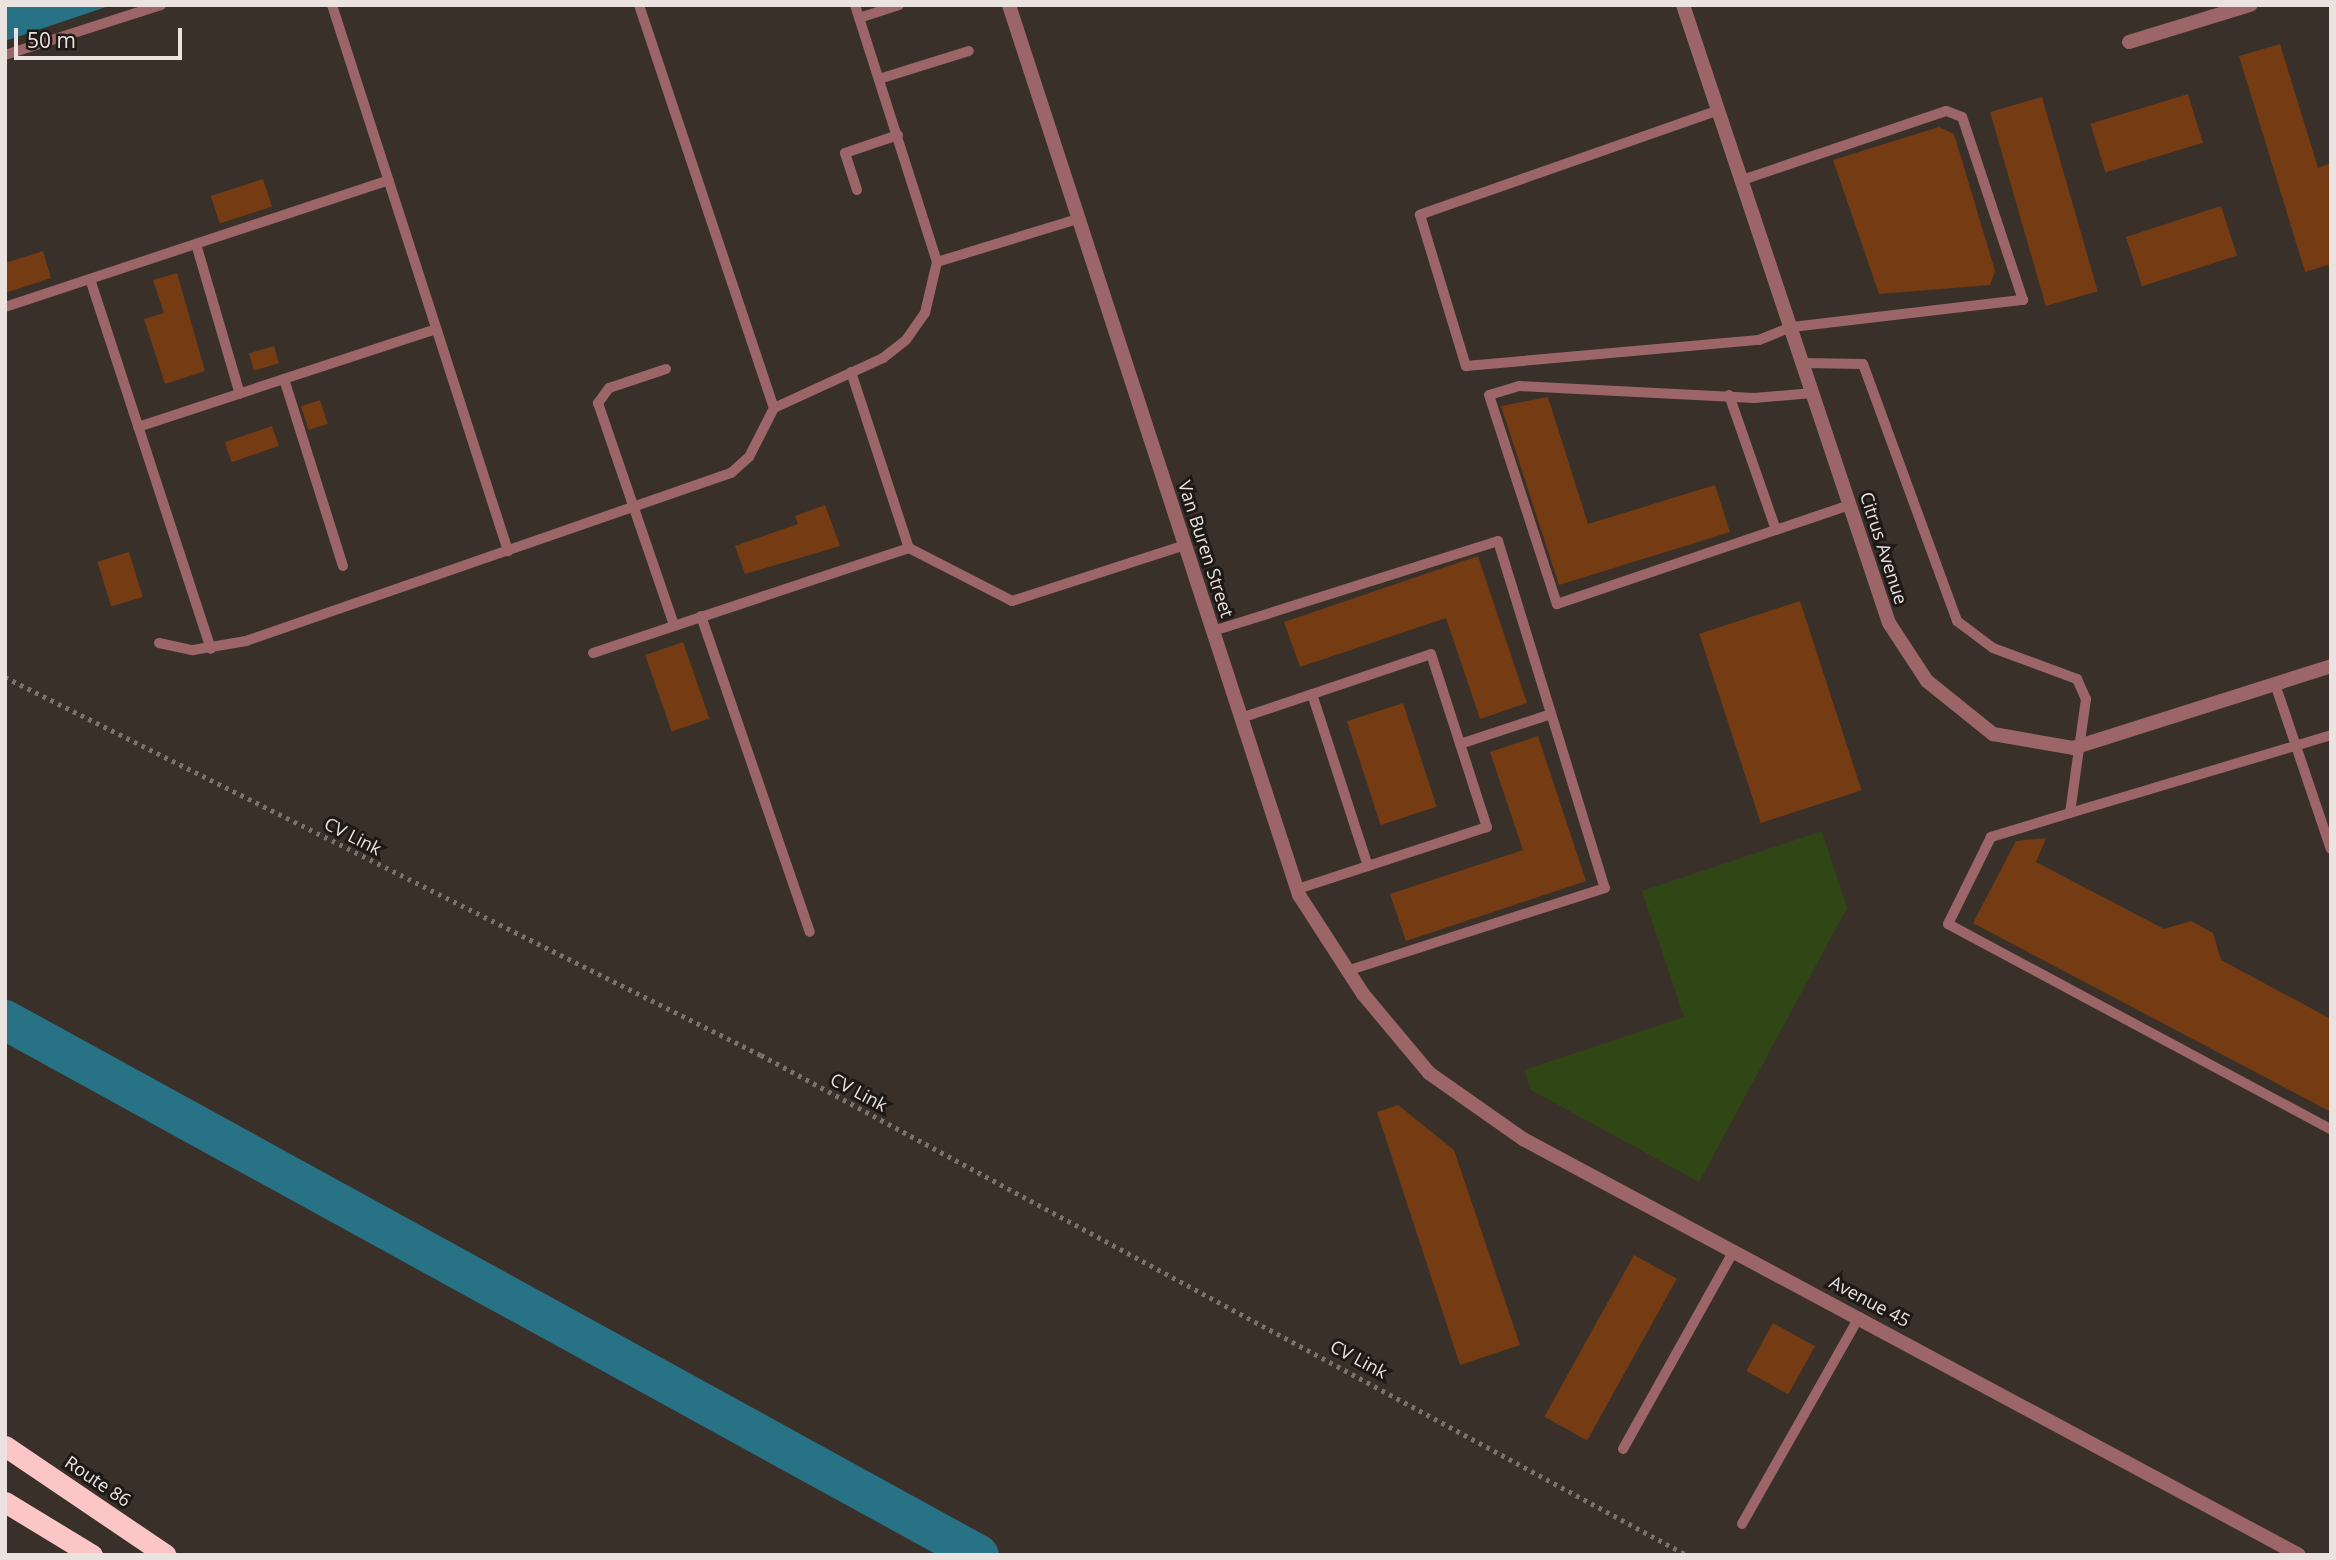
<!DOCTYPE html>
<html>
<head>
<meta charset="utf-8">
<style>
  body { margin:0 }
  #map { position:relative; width:2336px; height:1560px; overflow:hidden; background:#39302a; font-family:"Open Sans",sans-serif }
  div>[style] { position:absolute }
  .green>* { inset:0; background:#304615 }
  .water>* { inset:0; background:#277285 }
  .river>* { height:40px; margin:-20px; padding:0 20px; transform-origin:20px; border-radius:20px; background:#277285 }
  .building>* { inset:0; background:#753b12; transform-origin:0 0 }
  .path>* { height:4.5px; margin-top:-2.25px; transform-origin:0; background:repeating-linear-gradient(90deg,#7b726d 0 3.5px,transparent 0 8.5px) }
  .lane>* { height:10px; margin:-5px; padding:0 5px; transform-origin:5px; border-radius:5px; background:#9c6567 }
  .street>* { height:14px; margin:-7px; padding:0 7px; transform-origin:7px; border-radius:7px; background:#9c6567 }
  .highway>* { height:21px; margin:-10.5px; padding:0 10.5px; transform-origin:10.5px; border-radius:10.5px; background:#fcc5c6 }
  span { translate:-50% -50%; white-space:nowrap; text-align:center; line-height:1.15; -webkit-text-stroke:6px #1d1916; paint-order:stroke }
  .street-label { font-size:18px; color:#eae3df }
  .frame { position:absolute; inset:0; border:7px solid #eae3df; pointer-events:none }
  .scale { position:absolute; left:14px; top:28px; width:168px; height:32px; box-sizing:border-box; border:4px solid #eae3df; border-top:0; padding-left:9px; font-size:21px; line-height:24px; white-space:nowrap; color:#eae3df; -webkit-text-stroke:5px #1d1916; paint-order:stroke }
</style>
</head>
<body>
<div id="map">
  <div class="green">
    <div style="clip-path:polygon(1822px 831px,1847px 908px,1699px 1182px,1531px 1090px,1524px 1070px,1684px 1017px,1642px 891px)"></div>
  </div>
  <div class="water">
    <div style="clip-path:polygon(5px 5px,112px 5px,5px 41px)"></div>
  </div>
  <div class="river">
    <div style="left:5px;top:1020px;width:1111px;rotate:28.78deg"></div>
  </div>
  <div class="building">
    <div style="clip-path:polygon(2280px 44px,2318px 168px,2331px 163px,2331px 264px,2305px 272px,2239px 56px)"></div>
    <div style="left:2188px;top:94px;width:51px;height:102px;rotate:73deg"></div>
    <div style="left:2042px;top:97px;width:202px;height:54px;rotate:74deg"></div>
    <div style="clip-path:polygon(1939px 127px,1954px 134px,1995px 271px,1990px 285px,1879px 294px,1833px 160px)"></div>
    <div style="left:263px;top:179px;width:29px;height:55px;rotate:72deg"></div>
    <div style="left:2221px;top:206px;width:52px;height:100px;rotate:72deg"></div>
    <div style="clip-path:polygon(43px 251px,51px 278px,5px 293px,5px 263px)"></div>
    <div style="clip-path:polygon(177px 273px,205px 371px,165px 384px,144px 319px,164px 313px,153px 280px)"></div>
    <div style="left:274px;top:346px;width:18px;height:26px;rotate:74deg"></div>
    <div style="clip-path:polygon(1548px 397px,1588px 524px,1715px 485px,1730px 532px,1559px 585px,1501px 406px)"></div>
    <div style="left:320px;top:400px;width:25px;height:20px;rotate:72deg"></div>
    <div style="left:272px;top:426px;width:21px;height:50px;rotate:71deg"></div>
    <div style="clip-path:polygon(825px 505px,840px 546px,745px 574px,735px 546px,798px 524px,795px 516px)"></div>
    <div style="left:129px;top:552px;width:47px;height:33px;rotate:73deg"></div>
    <div style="clip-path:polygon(1478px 556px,1527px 703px,1480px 719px,1446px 618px,1300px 667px,1284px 622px)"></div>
    <div style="left:1800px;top:601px;width:199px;height:106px;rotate:72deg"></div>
    <div style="left:683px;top:642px;width:81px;height:40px;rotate:71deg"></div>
    <div style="left:1403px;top:703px;width:109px;height:59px;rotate:72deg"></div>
    <div style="clip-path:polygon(1538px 736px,1586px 881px,1406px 941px,1390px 894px,1523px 850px,1490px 752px)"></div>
    <div style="clip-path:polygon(2046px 838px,2036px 862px,2164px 929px,2191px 921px,2213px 933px,2221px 960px,2331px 1019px,2331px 1112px,1973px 923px,2016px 841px)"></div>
    <div style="clip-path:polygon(1398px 1105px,1454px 1150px,1520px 1345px,1460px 1365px,1377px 1112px)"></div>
    <div style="left:1634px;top:1255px;width:49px;height:185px;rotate:29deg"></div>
    <div style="left:1773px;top:1323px;width:48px;height:55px;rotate:29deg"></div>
  </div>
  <div class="path">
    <div style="left:5px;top:677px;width:845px;rotate:26.57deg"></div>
    <div style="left:761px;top:1055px;width:1052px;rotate:28.37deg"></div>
  </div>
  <div class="lane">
    <div style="left:332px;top:5px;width:574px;rotate:72.13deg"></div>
    <div style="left:639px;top:5px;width:425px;rotate:71.5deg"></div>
    <div style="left:859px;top:18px;width:42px;rotate:-18deg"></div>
    <div style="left:5px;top:55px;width:164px;rotate:-17.8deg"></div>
    <div style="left:879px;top:79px;width:94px;rotate:-17.3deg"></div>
    <div style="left:1719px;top:110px;width:317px;rotate:160.7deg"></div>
    <div style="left:1420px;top:215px;width:158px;rotate:73.1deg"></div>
    <div style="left:1466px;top:366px;width:294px;rotate:-5.1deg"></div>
    <div style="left:1759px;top:340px;width:35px;rotate:-22deg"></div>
    <div style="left:1792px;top:327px;width:233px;rotate:-6.7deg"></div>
    <div style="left:2023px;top:300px;width:193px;rotate:-108.4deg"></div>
    <div style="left:1962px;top:117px;width:17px;rotate:-159deg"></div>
    <div style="left:1946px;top:111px;width:215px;rotate:161.3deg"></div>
    <div style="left:857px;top:190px;width:39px;rotate:-108deg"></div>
    <div style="left:845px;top:153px;width:56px;rotate:-18.8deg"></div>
    <div style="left:196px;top:244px;width:156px;rotate:73.7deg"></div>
    <div style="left:937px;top:262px;width:147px;rotate:-17deg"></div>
    <div style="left:90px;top:279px;width:389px;rotate:71.9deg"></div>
    <div style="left:5px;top:307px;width:404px;rotate:-18.3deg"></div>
    <div style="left:1803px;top:363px;width:60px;rotate:1deg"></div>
    <div style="left:1863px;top:364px;width:274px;rotate:69.9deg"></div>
    <div style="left:1957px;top:621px;width:45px;rotate:36.9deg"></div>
    <div style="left:1993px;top:648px;width:90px;rotate:20.3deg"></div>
    <div style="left:2077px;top:679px;width:22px;rotate:66deg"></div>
    <div style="left:2086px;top:699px;width:115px;rotate:98deg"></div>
    <div style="left:2070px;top:813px;width:83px;rotate:163.1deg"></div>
    <div style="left:1991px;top:837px;width:97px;rotate:116.3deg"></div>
    <div style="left:1948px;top:924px;width:434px;rotate:28.2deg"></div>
    <div style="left:666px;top:369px;width:60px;rotate:161.6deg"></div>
    <div style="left:609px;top:388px;width:19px;rotate:126deg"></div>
    <div style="left:598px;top:403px;width:235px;rotate:71.1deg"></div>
    <div style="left:851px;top:372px;width:185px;rotate:71.8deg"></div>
    <div style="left:284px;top:379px;width:196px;rotate:72.5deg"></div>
    <div style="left:1813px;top:393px;width:59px;rotate:175.2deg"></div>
    <div style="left:1754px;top:398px;width:235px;rotate:-177.1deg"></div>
    <div style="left:1519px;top:386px;width:31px;rotate:163deg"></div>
    <div style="left:1489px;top:395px;width:220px;rotate:72deg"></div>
    <div style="left:1557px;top:604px;width:309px;rotate:-18.7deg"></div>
    <div style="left:1729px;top:395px;width:143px;rotate:70.8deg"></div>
    <div style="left:138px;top:427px;width:314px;rotate:-18.2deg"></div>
    <div style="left:701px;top:616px;width:334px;rotate:71deg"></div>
    <div style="left:1213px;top:631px;width:299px;rotate:-17.5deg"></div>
    <div style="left:1498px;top:541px;width:363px;rotate:72.9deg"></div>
    <div style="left:1605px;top:888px;width:272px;rotate:162.2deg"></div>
    <div style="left:159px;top:643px;width:35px;rotate:12deg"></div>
    <div style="left:193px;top:650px;width:54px;rotate:-9.6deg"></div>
    <div style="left:246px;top:641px;width:513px;rotate:-19.11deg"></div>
    <div style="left:731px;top:473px;width:24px;rotate:-42deg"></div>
    <div style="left:749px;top:457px;width:55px;rotate:-63deg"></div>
    <div style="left:774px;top:408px;width:120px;rotate:-24.6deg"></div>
    <div style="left:883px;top:358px;width:29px;rotate:-38deg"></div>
    <div style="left:906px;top:340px;width:33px;rotate:-55deg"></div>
    <div style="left:925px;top:313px;width:52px;rotate:-76.8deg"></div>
    <div style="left:937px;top:262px;width:270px;rotate:-107.7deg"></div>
    <div style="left:593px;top:653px;width:333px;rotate:-18.4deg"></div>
    <div style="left:909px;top:548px;width:116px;rotate:27.2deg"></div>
    <div style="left:1012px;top:601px;width:182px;rotate:-17.9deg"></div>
    <div style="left:2275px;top:684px;width:174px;rotate:71.3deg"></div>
    <div style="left:1312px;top:694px;width:181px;rotate:72deg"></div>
    <div style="left:1241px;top:718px;width:200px;rotate:-18.6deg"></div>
    <div style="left:1431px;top:654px;width:182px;rotate:72.1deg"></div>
    <div style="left:1487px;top:827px;width:200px;rotate:161.9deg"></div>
    <div style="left:1460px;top:744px;width:96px;rotate:-18.2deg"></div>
    <div style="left:2070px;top:813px;width:272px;rotate:-16.6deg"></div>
    <div style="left:1623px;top:1449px;width:228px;rotate:-60.8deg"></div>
    <div style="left:1742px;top:1524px;width:238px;rotate:-60.5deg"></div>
  </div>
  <div class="street">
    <div style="left:1009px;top:5px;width:936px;rotate:71.95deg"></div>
    <div style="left:1299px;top:895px;width:118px;rotate:57.1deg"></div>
    <div style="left:1363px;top:994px;width:103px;rotate:50.1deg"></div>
    <div style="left:1429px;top:1073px;width:115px;rotate:35.1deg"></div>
    <div style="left:1523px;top:1139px;width:880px;rotate:28.19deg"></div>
    <div style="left:1683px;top:5px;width:651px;rotate:71.57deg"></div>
    <div style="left:1889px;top:623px;width:69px;rotate:56.8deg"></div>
    <div style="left:1927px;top:681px;width:85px;rotate:38.8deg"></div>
    <div style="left:1993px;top:734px;width:81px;rotate:9.9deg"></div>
    <div style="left:2073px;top:748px;width:271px;rotate:-17.6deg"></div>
    <div style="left:2129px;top:42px;width:127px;rotate:-17deg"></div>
  </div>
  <div class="highway">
    <div style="left:5px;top:1446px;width:194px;rotate:34.1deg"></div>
    <div style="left:5px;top:1502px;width:102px;rotate:31.3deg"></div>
  </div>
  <div class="street-label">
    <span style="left:1884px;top:548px;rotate:72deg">Citrus Avenue</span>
    <span style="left:1206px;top:549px;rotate:72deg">Van Buren Street</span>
    <span style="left:353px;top:836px;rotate:27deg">CV Link</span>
    <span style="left:859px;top:1092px;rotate:28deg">CV Link</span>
    <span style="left:1870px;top:1301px;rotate:28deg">Avenue 45</span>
    <span style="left:1359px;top:1359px;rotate:28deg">CV Link</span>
    <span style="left:98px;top:1481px;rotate:34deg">Route 86</span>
  </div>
  <div class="frame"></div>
  <div class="scale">50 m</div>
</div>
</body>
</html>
